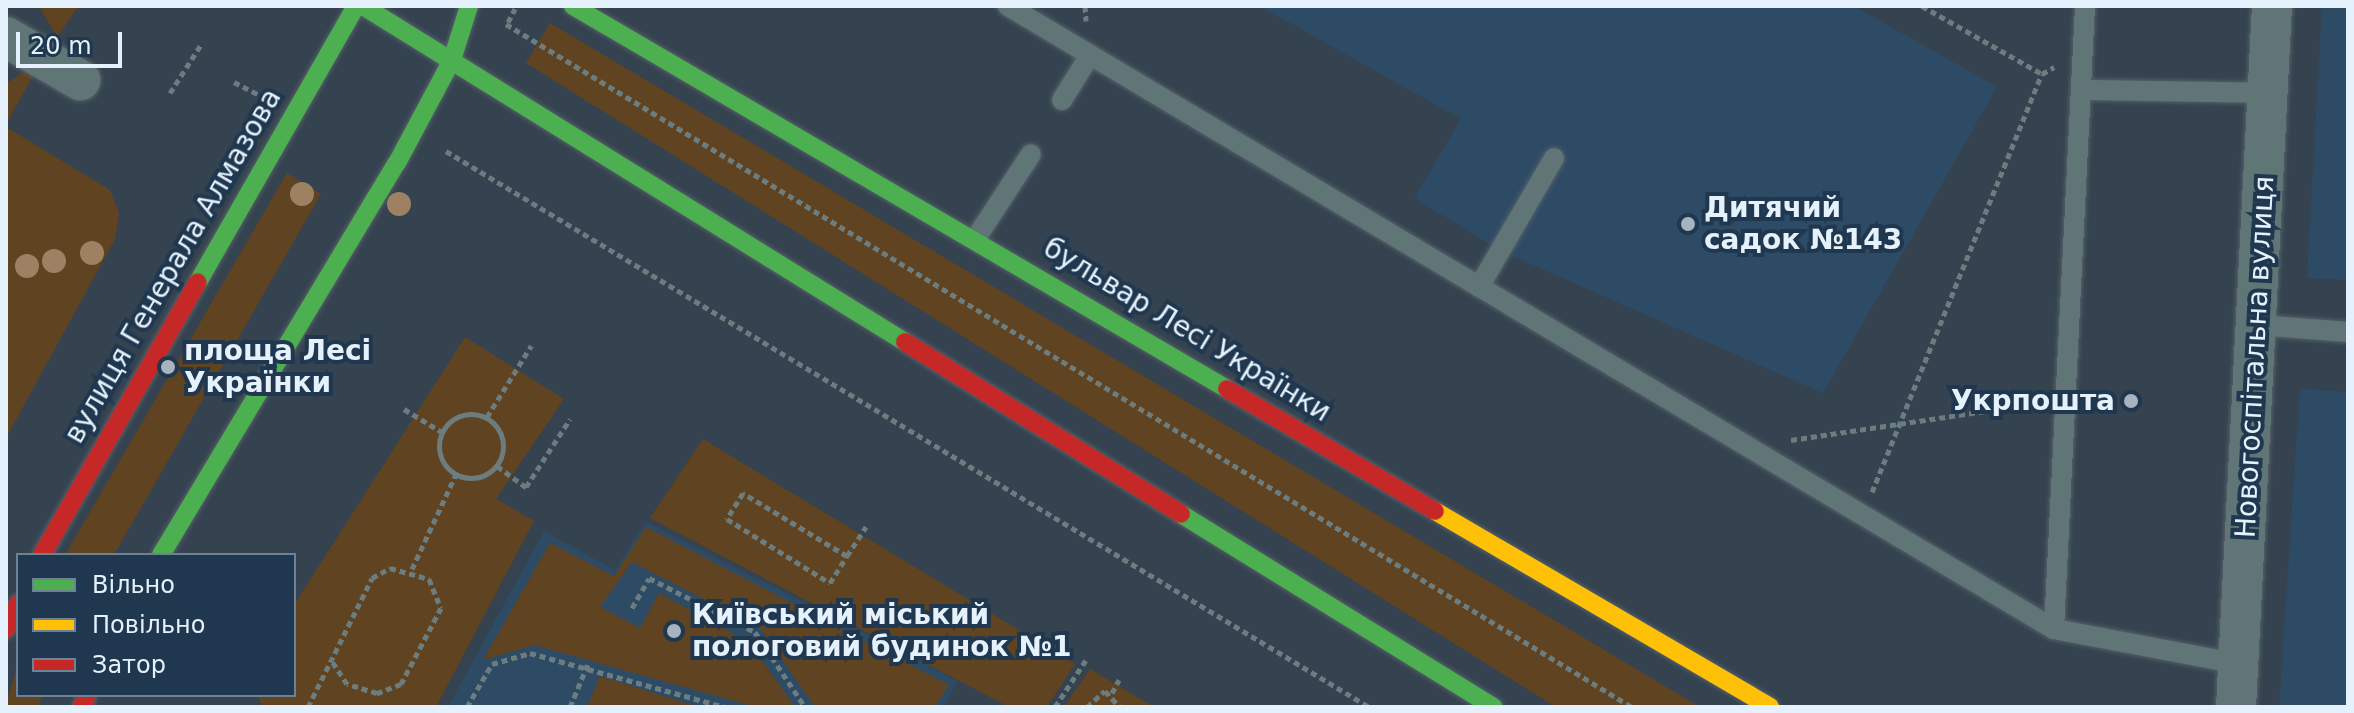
<!DOCTYPE html>
<html>
<head>
<meta charset="utf-8">
<style>
  body { margin:0 }
  #map { position:relative; width:2354px; height:713px; overflow:hidden; background:#354350; font-family:"DejaVu Sans",sans-serif }
  div>[style] { position:absolute }
  .built>* { inset:0; background:#2e4b66 }
  .green>* { inset:0; background:#604320 }
  .path>* { height:5px; margin-top:-2.5px; transform-origin:0; background:repeating-linear-gradient(90deg,#6c7d80 0 6px,transparent 0 10px) }
  .path>.ring { margin:-2.5px; padding:0; box-sizing:content-box; background:none; border:5px solid #6c7d80; border-radius:50% }
  .roads { filter:drop-shadow(0 0 2px #545f69) drop-shadow(0 0 2px #545f69) }
  .lane>* { height:20px; margin:-10px; padding:0 10px; transform-origin:10px; border-radius:10px; background:#607676 }
  .street>* { height:40px; margin:-20px; padding:0 20px; transform-origin:20px; border-radius:20px; background:#607676 }
  .fast>* { height:18px; margin:-9px; padding:0 9px; transform-origin:9px; border-radius:9px; background:#4caf50 }
  .slow>* { height:18px; margin:-9px; padding:0 9px; transform-origin:9px; border-radius:9px; background:#ffc107 }
  .jam>* { height:18px; margin:-9px; padding:0 9px; transform-origin:9px; border-radius:9px; background:#c62828 }
  .trees>* { width:24px; height:24px; margin:-12px; border-radius:50%; background:#9d8162 }
  .dots>* { width:22px; height:22px; translate:-50% -50%; box-sizing:border-box; border:4px solid #20384f; border-radius:50% }
  span { translate:-50% -50%; white-space:nowrap; text-align:center; line-height:1.15; -webkit-text-stroke:8px #20384f; paint-order:stroke }
  .poi-label { font-size:28px; color:#e5f1fc; font-weight:700 }
  .left { translate:0 -50%; text-align:left }
  .right { translate:-100% -50%; text-align:right }
  .street-label { font-size:28px; color:#e5f1fc }
  .frame { position:absolute; inset:0; border:8px solid #e5f1fc; pointer-events:none }
  .legend { position:absolute; left:16px; top:553px; width:280px; height:144px; box-sizing:border-box; background:#20384f; border:2px solid #6f8294; margin:0; padding:10px 14px; list-style:none; font-size:24px; color:#e5f1fc }
  .legend li { display:flex; align-items:center; gap:16px; height:40px }
  .legend b { width:40px; border:2px solid #6f8294 }
  .scale { position:absolute; left:16px; top:32px; width:106px; height:36px; box-sizing:border-box; border:4px solid #e5f1fc; border-top:0; padding-left:10px; font-size:24px; line-height:28px; white-space:nowrap; color:#e5f1fc; -webkit-text-stroke:6px #20384f; paint-order:stroke }
</style>
</head>
<body>
<div id="map">
  <div class="built">
    <div style="clip-path:polygon(1260px 6px,1854px 6px,1997px 87px,1823px 393px,1499px 250px,1415px 198px,1461px 119px)"></div>
    <div style="clip-path:polygon(2322px 6px,2348px 6px,2348px 280px,2307px 278px)"></div>
    <div style="clip-path:polygon(2300px 389px,2348px 392px,2348px 707px,2279px 707px)"></div>
    <div style="clip-path:polygon(646px 522px,958px 681px,943px 707px,448px 707px,544px 531px,615px 570px)"></div>
  </div>
  <div class="green">
    <div style="clip-path:polygon(39px 6px,79px 6px,57px 37px)"></div>
    <div style="clip-path:polygon(550px 23px,1700px 707px,1556px 707px,1530px 691px,526px 63px)"></div>
    <div style="clip-path:polygon(24px 71px,33px 76px,6px 124px,6px 84px)"></div>
    <div style="clip-path:polygon(6px 127px,110px 190px,119px 213px,115px 239px,6px 438px)"></div>
    <div style="clip-path:polygon(287px 173px,321px 194px,119px 546px,113px 555px,65px 555px)"></div>
    <div style="clip-path:polygon(465px 337px,564px 399px,496px 499px,534px 521px,436px 707px,262px 707px,258px 695px,294px 695px,294px 605px)"></div>
    <div style="clip-path:polygon(703px 439px,1075px 664px,1047px 707px,1009px 707px,650px 518px)"></div>
    <div style="clip-path:polygon(646px 527px,949px 685px,935px 707px,815px 707px,761px 629px,632px 562px,600px 607px,640px 628px,659px 593px,749px 642px,795px 707px,756px 707px,534px 645px,483px 660px,550px 543px,614px 576px)"></div>
    <div style="clip-path:polygon(18px 661px,18px 695px,43px 695px,38px 707px,6px 707px)"></div>
    <div style="clip-path:polygon(1090px 669px,1154px 707px,1064px 707px)"></div>
    <div style="clip-path:polygon(600px 676px,698px 707px,587px 707px)"></div>
  </div>
  <div class="path">
    <div style="left:1085px;top:6px;width:15px;rotate:86deg"></div>
    <div style="left:1922px;top:6px;width:138px;rotate:29.5deg"></div>
    <div style="left:2042px;top:74px;width:14px;rotate:-30deg"></div>
    <div style="left:508px;top:22px;width:15px;rotate:-62deg"></div>
    <div style="left:506px;top:24px;width:1317px;rotate:31.24deg"></div>
    <div style="left:234px;top:82px;width:30px;rotate:27deg"></div>
    <div style="left:170px;top:93px;width:59px;rotate:-57.4deg"></div>
    <div style="left:446px;top:151px;width:1078px;rotate:31.06deg"></div>
    <div style="left:404px;top:409px;width:44px;rotate:31.2deg"></div>
    <div class="ring" style="left:439px;top:414px;width:59px;height:59px"></div>
    <div style="left:487px;top:417px;width:84px;rotate:-58.2deg"></div>
    <div style="left:1791px;top:440px;width:250px;rotate:-8.5deg"></div>
    <div style="left:497px;top:466px;width:36px;rotate:36deg"></div>
    <div style="left:526px;top:487px;width:81px;rotate:-57.1deg"></div>
    <div style="left:1872px;top:492px;width:451px;rotate:-67.9deg"></div>
    <div style="left:847px;top:556px;width:122px;rotate:-148.8deg"></div>
    <div style="left:743px;top:493px;width:31px;rotate:122deg"></div>
    <div style="left:727px;top:519px;width:121px;rotate:31.9deg"></div>
    <div style="left:830px;top:583px;width:32px;rotate:-58deg"></div>
    <div style="left:847px;top:556px;width:35px;rotate:-57deg"></div>
    <div style="left:412px;top:569px;width:105px;rotate:-65.1deg"></div>
    <div style="left:632px;top:608px;width:34px;rotate:-60deg"></div>
    <div style="left:649px;top:578px;width:119px;rotate:27deg"></div>
    <div style="left:755px;top:632px;width:90px;rotate:56.3deg"></div>
    <div style="left:1112px;top:693px;width:15px;rotate:-62deg"></div>
    <div style="left:308px;top:707px;width:144px;rotate:-63.6deg"></div>
    <div style="left:372px;top:578px;width:21px;rotate:-29deg"></div>
    <div style="left:390px;top:568px;width:41px;rotate:15.8deg"></div>
    <div style="left:429px;top:579px;width:31px;rotate:68deg"></div>
    <div style="left:441px;top:608px;width:86px;rotate:117.8deg"></div>
    <div style="left:401px;top:684px;width:26px;rotate:159deg"></div>
    <div style="left:377px;top:693px;width:31px;rotate:-163deg"></div>
    <div style="left:347px;top:684px;width:27px;rotate:-123deg"></div>
    <div style="left:467px;top:707px;width:50px;rotate:-59.8deg"></div>
    <div style="left:492px;top:664px;width:40px;rotate:-16deg"></div>
    <div style="left:530px;top:653px;width:202px;rotate:15.5deg"></div>
    <div style="left:570px;top:707px;width:47px;rotate:-67.3deg"></div>
    <div style="left:1055px;top:707px;width:56px;rotate:-56.6deg"></div>
    <div style="left:1087px;top:707px;width:24px;rotate:-42deg"></div>
    <div style="left:1105px;top:691px;width:22px;rotate:47deg"></div>
  </div>
  <div class="roads">
    <div class="lane">
      <div style="left:1008px;top:6px;width:1217px;rotate:30.78deg"></div>
      <div style="left:2054px;top:629px;width:188px;rotate:10.7deg"></div>
      <div style="left:2084px;top:90px;width:184px;rotate:0.9deg"></div>
      <div style="left:1062px;top:100px;width:53px;rotate:-58.1deg"></div>
      <div style="left:976px;top:238px;width:100px;rotate:-56.8deg"></div>
      <div style="left:1479px;top:287px;width:149px;rotate:-59.8deg"></div>
      <div style="left:2258px;top:325px;width:90px;rotate:4.4deg"></div>
      <div style="left:2054px;top:629px;width:624px;rotate:-87.15deg"></div>
    </div>
    <div class="street">
      <div style="left:6px;top:37px;width:86px;rotate:30.2deg"></div>
      <div style="left:2236px;top:707px;width:702px;rotate:-87.06deg"></div>
    </div>
    <div class="fast">
      <div style="left:363px;top:6px;width:638px;rotate:31.8deg"></div>
      <div style="left:573px;top:6px;width:758px;rotate:30.35deg"></div>
      <div style="left:198px;top:282px;width:318px;rotate:-60.2deg"></div>
      <div style="left:1181px;top:514px;width:367px;rotate:31.7deg"></div>
      <div style="left:161px;top:555px;width:458px;rotate:-59deg"></div>
      <div style="left:397px;top:163px;width:117px;rotate:-61.9deg"></div>
      <div style="left:452px;top:60px;width:57px;rotate:-72.5deg"></div>
    </div>
    <div class="slow">
      <div style="left:1435px;top:511px;width:388px;rotate:30.3deg"></div>
    </div>
    <div class="jam">
      <div style="left:905px;top:342px;width:325px;rotate:31.9deg"></div>
      <div style="left:1227px;top:389px;width:241px;rotate:30.4deg"></div>
      <div style="left:42px;top:555px;width:314px;rotate:-60.3deg"></div>
      <div style="left:6px;top:629px;width:28px;rotate:-64deg"></div>
      <div style="left:82px;top:707px;width:13px;rotate:-67deg"></div>
    </div>
  </div>
  <div class="trees">
    <div style="left:302px;top:194px"></div>
    <div style="left:399px;top:204px"></div>
    <div style="left:92px;top:253px"></div>
    <div style="left:54px;top:261px"></div>
    <div style="left:27px;top:266px"></div>
  </div>
  <div class="dots">
    <div style="left:1688px;top:224px;background:#a7b4c0"></div>
    <div style="left:168px;top:367px;background:#a7b4c0"></div>
    <div style="left:2131px;top:401px;background:#a7b4c0"></div>
    <div style="left:674px;top:631px;background:#a7b4c0"></div>
  </div>
  <div class="poi-label">
    <span class="left" style="left:1704px;top:224px">Дитячий<br>садок №143</span>
    <span class="left" style="left:184px;top:367px">площа Лесі<br>Українки</span>
    <span class="right" style="left:2115px;top:401px">Укрпошта</span>
    <span class="left" style="left:692px;top:631px">Київський міський<br>пологовий будинок №1</span>
  </div>
  <div class="street-label">
    <span style="left:173px;top:266px;rotate:-60deg">вулиця Генерала Алмазова</span>
    <span style="left:1187px;top:330px;rotate:31deg">бульвар Лесі Українки</span>
    <span style="left:2255px;top:357px;rotate:-87deg">Новогоспітальна вулиця</span>
  </div>
  <div class="frame"></div>
  <ul class="legend">
  <li><b style="height:10px;background:#4caf50"></b>Вільно</li>
  <li><b style="height:10px;background:#ffc107"></b>Повільно</li>
  <li><b style="height:10px;background:#c62828"></b>Затор</li>
  </ul>
  <div class="scale">20 m</div>
</div>
</body>
</html>
